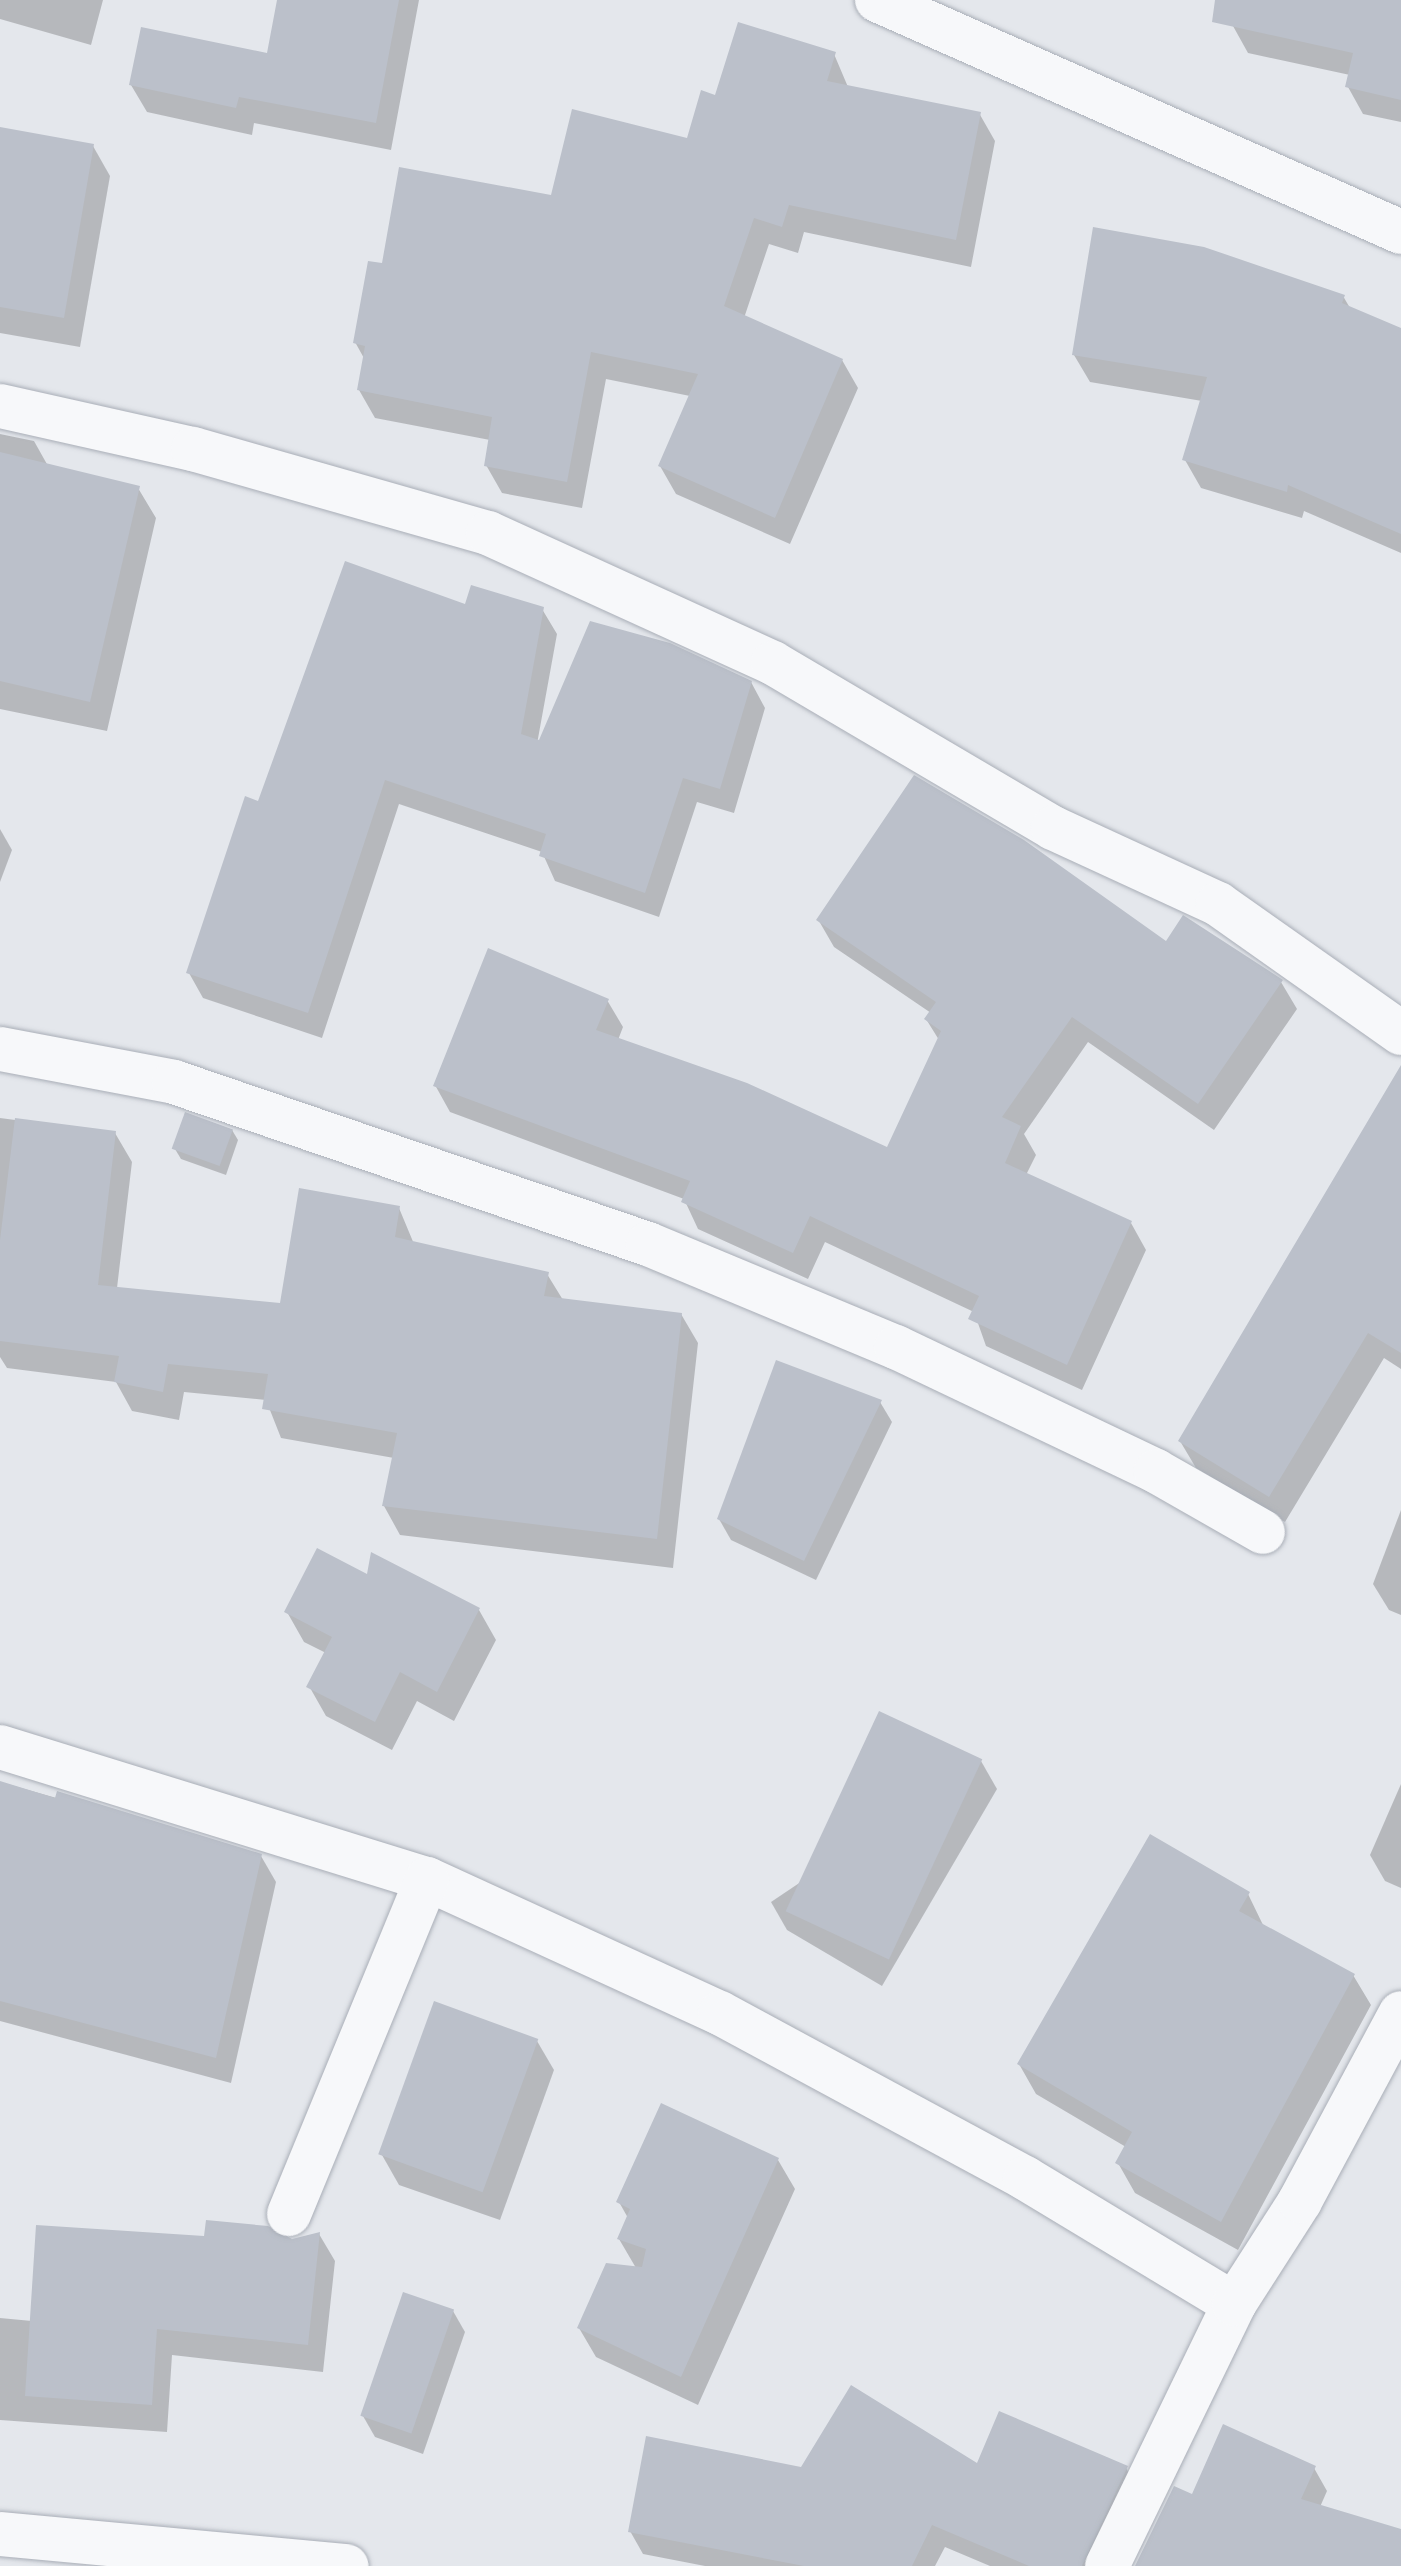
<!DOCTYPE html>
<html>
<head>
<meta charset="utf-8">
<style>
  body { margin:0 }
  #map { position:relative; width:1401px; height:2566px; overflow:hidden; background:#e4e7ec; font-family:Helvetica,sans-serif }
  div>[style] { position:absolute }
  .shadow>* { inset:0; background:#0003 }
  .building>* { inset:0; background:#bbc0ca; transform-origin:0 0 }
  .roads { filter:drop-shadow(0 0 2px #a9aeb7) drop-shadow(0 0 2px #a9aeb7) }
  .minor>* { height:44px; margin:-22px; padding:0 22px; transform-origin:22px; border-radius:22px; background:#f7f8fa }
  span { translate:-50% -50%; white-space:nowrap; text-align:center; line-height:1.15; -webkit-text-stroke:8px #f4f6f9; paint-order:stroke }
</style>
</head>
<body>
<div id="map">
  <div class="shadow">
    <div style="clip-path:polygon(0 0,103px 0,91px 45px,0 19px)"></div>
    <div style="clip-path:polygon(279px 0,419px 0,391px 150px,254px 123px,252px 135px,147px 112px,131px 85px,269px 56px)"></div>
    <div style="clip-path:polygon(1238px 0,1401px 0,1401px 122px,1363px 114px,1348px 87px,1350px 75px,1248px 53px,1233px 26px)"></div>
    <div style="clip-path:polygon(834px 54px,848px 87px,979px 113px,995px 141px,971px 267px,804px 232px,798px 253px,769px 244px,744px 318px,842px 360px,858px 388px,790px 544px,676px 494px,660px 466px,690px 396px,606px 379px,582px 508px,502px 493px,486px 465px,490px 440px,375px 418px,359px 390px,365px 360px,355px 342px,383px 266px,689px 141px,717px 97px)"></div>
    <div style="clip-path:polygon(0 129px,93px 146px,110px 176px,80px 347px,0 333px)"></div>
    <div style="clip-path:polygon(1343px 296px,1350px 308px,1401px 331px,1401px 553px,1304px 511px,1302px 518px,1201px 488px,1185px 460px,1202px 401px,1090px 382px,1074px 355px)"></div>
    <div style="clip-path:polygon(0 434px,34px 441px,48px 466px,138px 488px,156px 518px,107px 731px,0 709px)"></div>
    <div style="clip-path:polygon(466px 607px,542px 609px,557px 634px,537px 744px,751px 682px,765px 708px,734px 813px,697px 802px,659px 917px,555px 881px,542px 852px,399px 804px,322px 1038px,203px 998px,189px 973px,260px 803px)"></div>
    <div style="clip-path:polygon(0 829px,12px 850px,0 882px)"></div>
    <div style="clip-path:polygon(819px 921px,1166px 943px,1281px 982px,1297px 1009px,1214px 1130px,1088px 1042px,1024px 1134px,1036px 1155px,1026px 1175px,1131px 1223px,1146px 1250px,1082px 1390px,986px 1346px,974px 1312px,825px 1242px,808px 1279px,698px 1229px,684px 1199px,450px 1112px,435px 1085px,607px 1000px,623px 1027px,618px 1040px,888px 1149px,939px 1040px,926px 1019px,931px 1013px,834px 947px)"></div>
    <div style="clip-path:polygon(1401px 1107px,1401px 1369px,1384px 1358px,1285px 1522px,1196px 1468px,1180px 1441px)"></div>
    <div style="clip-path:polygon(0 1118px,115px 1133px,132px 1162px,117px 1288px,282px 1305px,399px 1208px,414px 1244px,547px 1274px,563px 1300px,681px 1314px,698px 1343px,673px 1568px,400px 1535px,384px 1506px,394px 1458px,281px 1438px,266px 1400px,184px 1392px,179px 1420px,132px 1411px,116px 1382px,7px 1368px,0 1357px)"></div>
    <div style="clip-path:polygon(232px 1130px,238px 1140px,226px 1175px,181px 1159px,175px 1149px)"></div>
    <div style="clip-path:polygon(880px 1402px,892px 1422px,816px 1580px,731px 1540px,719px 1519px)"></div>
    <div style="clip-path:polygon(1401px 1510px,1401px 1615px,1389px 1610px,1373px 1584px)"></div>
    <div style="clip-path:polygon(368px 1577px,479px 1610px,496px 1640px,454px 1721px,417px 1701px,392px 1750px,326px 1716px,309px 1686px,326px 1653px,304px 1642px,287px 1612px)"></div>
    <div style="clip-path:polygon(981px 1761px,997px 1789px,882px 1986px,787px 1930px,771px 1902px)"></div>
    <div style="clip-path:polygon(0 1782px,261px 1856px,276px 1882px,231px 2083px,0 2021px)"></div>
    <div style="clip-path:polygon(1401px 1784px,1401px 1888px,1385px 1881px,1370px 1855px)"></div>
    <div style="clip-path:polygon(1248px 1894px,1264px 1927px,1353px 1975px,1371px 2005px,1238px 2250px,1135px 2193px,1118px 2163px,1126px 2147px,1036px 2094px,1019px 2064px)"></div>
    <div style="clip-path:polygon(537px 2041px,554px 2070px,500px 2220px,399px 2185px,382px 2155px)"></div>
    <div style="clip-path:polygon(778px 2160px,795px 2189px,698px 2405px,596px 2357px,579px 2328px,636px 2268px,619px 2239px,628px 2218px,619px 2202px)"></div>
    <div style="clip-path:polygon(319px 2234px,335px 2261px,323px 2372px,172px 2355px,167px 2432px,0 2420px,0 2318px,32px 2321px)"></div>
    <div style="clip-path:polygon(453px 2311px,465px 2332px,423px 2454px,375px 2437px,363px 2416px)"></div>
    <div style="clip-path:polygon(1126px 2468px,1139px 2491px,1105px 2566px,990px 2566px,945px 2547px,935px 2566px,705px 2566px,643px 2554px,630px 2531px,802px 2469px)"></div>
    <div style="clip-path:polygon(1314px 2468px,1327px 2491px,1320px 2507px,1401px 2531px,1401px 2566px,1137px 2566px,1193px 2497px)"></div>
  </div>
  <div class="building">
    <div style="clip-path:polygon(277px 0,399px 0,376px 123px,239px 97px,236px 108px,129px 85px,141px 27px,267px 53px)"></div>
    <div style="clip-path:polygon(1215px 0,1401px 0,1401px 100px,1345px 87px,1353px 53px,1212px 22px)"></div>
    <div style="clip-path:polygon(738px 22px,836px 52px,827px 81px,981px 112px,956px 240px,789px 205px,782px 227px,754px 218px,724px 306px,843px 359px,775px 518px,658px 466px,698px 374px,591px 352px,567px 482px,484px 466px,492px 417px,357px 390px,365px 346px,353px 343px,368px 261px,382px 263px,399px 167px,551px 195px,572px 109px,687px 138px,701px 90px,715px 95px)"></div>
    <div style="clip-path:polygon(0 127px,94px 144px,64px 318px,0 307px)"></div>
    <div style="clip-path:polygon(1093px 227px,1204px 247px,1345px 295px,1342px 303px,1401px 328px,1401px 534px,1288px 485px,1287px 492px,1182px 460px,1207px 377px,1072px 355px)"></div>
    <div style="clip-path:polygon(0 452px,140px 486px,90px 702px,0 681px)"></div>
    <div style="clip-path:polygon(345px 561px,465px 604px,471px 585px,544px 607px,521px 734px,539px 740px,590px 621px,670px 643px,752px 681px,720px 789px,683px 778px,645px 893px,539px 856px,546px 834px,385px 780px,308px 1013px,186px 973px,245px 796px,258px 801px)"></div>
    <div style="clip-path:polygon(914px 775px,1024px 840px,1166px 941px,1183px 915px,1283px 980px,1198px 1104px,1072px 1017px,1002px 1117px,1021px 1126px,1005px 1163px,1132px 1221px,1067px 1365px,968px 1319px,979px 1296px,810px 1216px,793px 1253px,681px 1202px,690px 1181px,433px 1086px,488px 948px,609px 999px,596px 1030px,747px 1083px,887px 1147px,941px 1031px,924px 1019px,936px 1002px,816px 920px)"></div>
    <div style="clip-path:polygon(1401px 1065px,1401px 1353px,1368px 1333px,1269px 1497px,1178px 1441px)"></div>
    <div style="left:185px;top:1112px;width:51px;height:39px;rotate:20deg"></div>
    <div style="clip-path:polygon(15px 1118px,116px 1131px,98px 1285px,280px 1303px,299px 1188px,400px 1206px,395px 1237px,549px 1272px,544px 1296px,682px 1313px,657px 1539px,382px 1506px,397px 1433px,262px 1409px,268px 1374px,168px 1364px,163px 1392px,114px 1382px,119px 1356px,0 1341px,0 1240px)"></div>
    <div style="clip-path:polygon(776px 1360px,882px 1400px,804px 1561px,717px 1519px)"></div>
    <div style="clip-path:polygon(317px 1548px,367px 1574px,371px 1552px,480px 1608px,437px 1692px,400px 1672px,375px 1722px,306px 1687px,332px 1637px,284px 1612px)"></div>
    <div style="left:879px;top:1711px;width:114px;height:221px;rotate:25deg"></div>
    <div style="clip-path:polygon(0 1781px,55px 1798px,57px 1791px,262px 1854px,216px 2058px,0 2001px)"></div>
    <div style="clip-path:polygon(1150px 1834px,1250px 1892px,1239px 1911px,1355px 1974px,1221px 2222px,1115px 2163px,1132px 2132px,1017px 2064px)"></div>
    <div style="left:434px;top:2001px;width:111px;height:163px;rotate:20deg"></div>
    <div style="clip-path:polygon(661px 2103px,779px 2158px,681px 2377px,577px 2328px,606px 2263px,642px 2267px,646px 2249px,617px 2239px,630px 2209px,616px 2202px)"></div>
    <div style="clip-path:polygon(206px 2220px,268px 2226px,292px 2239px,320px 2232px,308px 2345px,157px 2329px,152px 2405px,25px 2396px,36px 2225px,204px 2236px)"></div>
    <div style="left:403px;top:2292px;width:54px;height:131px;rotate:19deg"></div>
    <div style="clip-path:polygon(851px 2385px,977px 2463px,999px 2411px,1128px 2466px,1082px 2566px,1029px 2566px,932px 2525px,912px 2566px,804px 2566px,628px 2532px,646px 2436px,801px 2467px)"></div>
    <div style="clip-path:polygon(1223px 2424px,1316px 2466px,1301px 2499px,1401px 2529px,1401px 2566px,1135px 2566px,1174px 2486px,1192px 2494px)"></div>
  </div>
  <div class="roads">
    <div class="minor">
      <div style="left:877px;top:0;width:573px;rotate:23.88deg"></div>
      <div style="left:0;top:406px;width:198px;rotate:12.6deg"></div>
      <div style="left:193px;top:449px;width:307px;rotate:15.9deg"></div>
      <div style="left:488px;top:533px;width:313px;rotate:24.5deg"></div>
      <div style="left:773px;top:663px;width:325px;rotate:30.5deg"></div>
      <div style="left:1053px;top:828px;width:182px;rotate:24.7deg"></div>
      <div style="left:1218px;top:904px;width:224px;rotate:35.2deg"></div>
      <div style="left:0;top:1049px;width:177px;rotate:10.7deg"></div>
      <div style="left:174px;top:1082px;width:501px;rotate:18.87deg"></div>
      <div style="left:648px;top:1244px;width:269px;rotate:22.6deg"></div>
      <div style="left:896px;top:1347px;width:288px;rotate:25.5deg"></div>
      <div style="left:1156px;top:1471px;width:123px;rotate:29.7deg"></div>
      <div style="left:0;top:1747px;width:447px;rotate:17.2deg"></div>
      <div style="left:427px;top:1879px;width:322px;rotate:24.6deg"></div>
      <div style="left:720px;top:2013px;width:347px;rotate:28.4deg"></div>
      <div style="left:1025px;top:2178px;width:244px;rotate:31.1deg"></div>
      <div style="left:289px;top:2214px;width:362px;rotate:-67.6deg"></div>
      <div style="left:0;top:2534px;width:348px;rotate:5.3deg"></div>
      <div style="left:1107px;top:2566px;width:291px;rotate:-64.1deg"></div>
      <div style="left:1234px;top:2304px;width:122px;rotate:-57.3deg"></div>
      <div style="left:1300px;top:2201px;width:213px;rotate:-61.8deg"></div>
    </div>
  </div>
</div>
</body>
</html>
